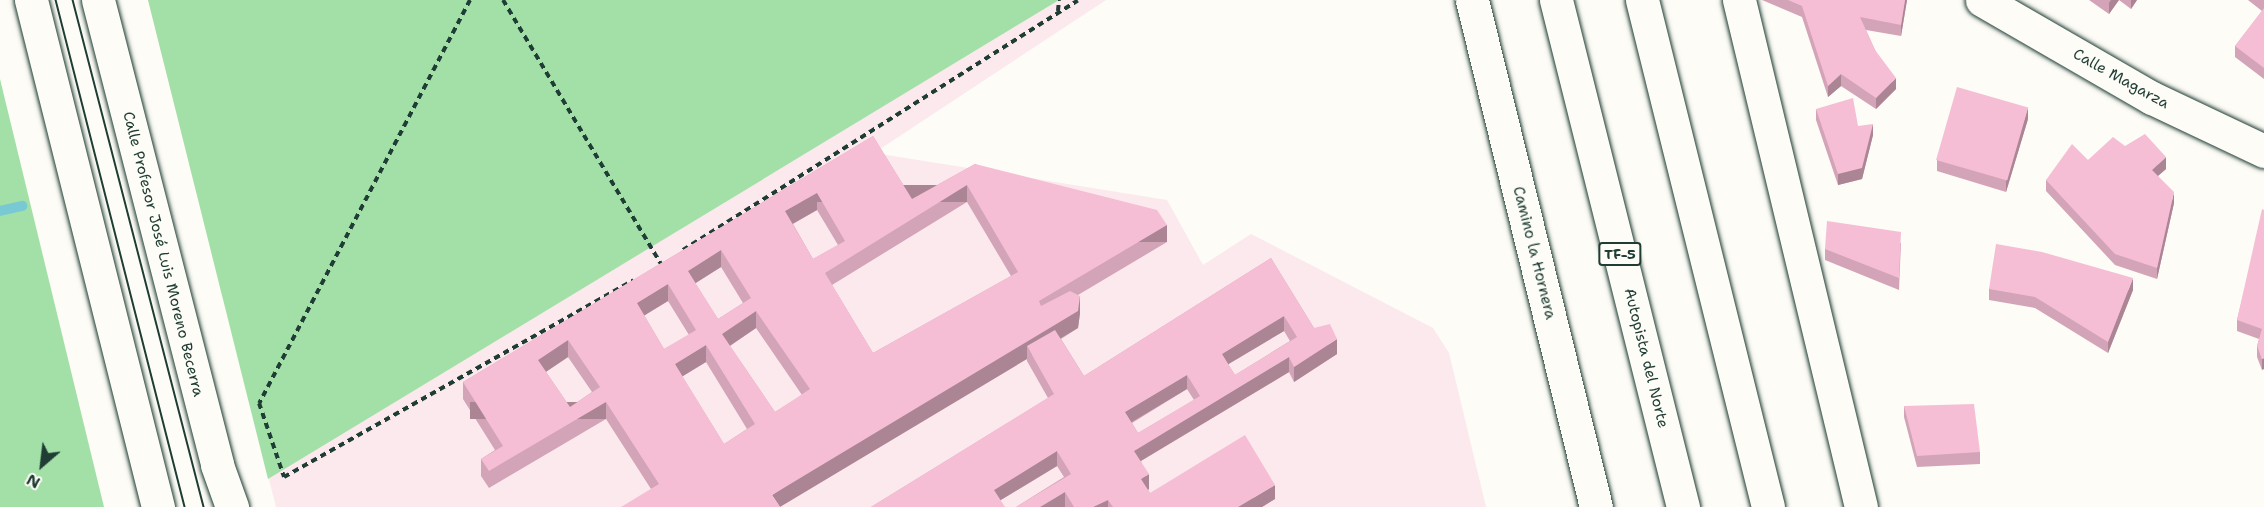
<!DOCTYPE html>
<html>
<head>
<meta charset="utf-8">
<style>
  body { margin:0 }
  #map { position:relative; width:2264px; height:507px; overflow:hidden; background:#fdfcf7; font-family:"Shantell Sans",sans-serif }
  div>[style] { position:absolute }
  .built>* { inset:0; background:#fbe9ed }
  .green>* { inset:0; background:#a3e0a7 }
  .stream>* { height:10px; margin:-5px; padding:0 5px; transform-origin:5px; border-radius:5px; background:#79c9d4 }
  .path>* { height:4px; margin-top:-2px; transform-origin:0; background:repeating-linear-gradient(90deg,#1f3d34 0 6px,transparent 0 10.5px) }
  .roads { filter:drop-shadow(0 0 2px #1f3d34) drop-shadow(0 0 2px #1f3d34) }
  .minor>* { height:33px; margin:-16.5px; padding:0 16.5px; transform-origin:16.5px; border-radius:16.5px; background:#fdfcf7 }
  .tertiary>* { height:33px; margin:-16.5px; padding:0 16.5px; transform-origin:16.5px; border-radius:16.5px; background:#fdfcf7 }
  .motorway>* { height:33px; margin:-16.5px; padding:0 16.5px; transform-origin:16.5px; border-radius:16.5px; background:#fdfcf7 }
  .tram>* { height:1.5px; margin:-0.75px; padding:0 0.75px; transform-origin:0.75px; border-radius:0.75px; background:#1f3d34 }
  .wall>* { inset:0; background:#d3a3b7 }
  .shaded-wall>* { inset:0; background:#ac8595; transform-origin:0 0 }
  .building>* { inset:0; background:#f5bed5; transform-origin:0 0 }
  span { translate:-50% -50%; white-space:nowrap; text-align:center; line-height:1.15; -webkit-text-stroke:4.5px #fdfcf7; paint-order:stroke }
  .shield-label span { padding:2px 4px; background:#fdfcf7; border:2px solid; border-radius:4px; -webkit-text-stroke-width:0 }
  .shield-label { font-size:14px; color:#1f3d34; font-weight:700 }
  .street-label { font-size:15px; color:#1f3d34 }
  .north { position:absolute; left:12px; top:435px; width:60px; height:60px; -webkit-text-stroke:4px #fdfcf7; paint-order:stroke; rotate:208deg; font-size:16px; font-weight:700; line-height:24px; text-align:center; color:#1f3d34 }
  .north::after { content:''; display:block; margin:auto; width:21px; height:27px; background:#1f3d34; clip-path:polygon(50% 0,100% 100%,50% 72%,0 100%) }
</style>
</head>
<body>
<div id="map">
  <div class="built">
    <div style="clip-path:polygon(148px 0,1106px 0,874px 153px,1167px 200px,1203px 265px,1251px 234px,1433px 328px,1449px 353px,1486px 507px,276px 507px)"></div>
  </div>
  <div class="green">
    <div style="clip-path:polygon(148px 0,1059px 0,268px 479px)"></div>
    <div style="clip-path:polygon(0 79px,104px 507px,0 507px)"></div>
  </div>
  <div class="stream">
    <div style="left:0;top:211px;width:23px;rotate:-13deg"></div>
  </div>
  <div class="path">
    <div style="left:470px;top:0;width:455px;rotate:117.6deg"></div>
    <div style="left:259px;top:403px;width:78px;rotate:71.3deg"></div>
    <div style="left:284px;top:477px;width:401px;rotate:-29.4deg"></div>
    <div style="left:503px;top:0;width:308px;rotate:59.1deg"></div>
    <div style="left:1058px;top:11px;width:11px;rotate:-85deg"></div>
    <div style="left:683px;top:250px;width:467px;rotate:-32.3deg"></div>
  </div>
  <div class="roads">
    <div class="minor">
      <div style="left:1982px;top:0;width:196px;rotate:30deg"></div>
      <div style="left:2152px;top:98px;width:124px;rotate:25.3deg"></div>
    </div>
    <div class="tertiary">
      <div style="left:31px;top:0;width:523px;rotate:75.94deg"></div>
      <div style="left:98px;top:0;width:480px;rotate:75.6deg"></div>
      <div style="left:217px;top:465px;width:45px;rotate:70.3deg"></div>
      <div style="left:1472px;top:0;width:522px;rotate:76.26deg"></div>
      <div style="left:1739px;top:0;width:521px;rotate:76.47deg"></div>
    </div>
    <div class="motorway">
      <div style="left:1556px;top:0;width:523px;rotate:75.94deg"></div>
      <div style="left:1642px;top:0;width:522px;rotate:76.04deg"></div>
    </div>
  </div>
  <div class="tram">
    <div style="left:56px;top:0;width:523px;rotate:75.72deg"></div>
    <div style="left:73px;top:0;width:524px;rotate:75.51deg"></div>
  </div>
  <div class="wall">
    <div style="clip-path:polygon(1762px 0,1907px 0,1901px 36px,1866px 30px,1875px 50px,1896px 89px,1876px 109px,1841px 86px,1828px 97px,1802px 17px)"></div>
    <div style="clip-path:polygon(2089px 0,2119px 0,2109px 14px)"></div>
    <div style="clip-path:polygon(2119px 0,2137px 0,2131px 9px)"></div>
    <div style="clip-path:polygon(2248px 0,2264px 0,2264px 79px,2235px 57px,2235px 46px,2262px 11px)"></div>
    <div style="clip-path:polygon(1816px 109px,1858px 126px,1873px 135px,1862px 179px,1838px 185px,1816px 120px)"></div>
    <div style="clip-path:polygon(2028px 119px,2006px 192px,1937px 171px,1937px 160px)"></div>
    <div style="clip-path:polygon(evenodd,873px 136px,912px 199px,975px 164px,1167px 242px,1078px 295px,1080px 313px,1078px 328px,1061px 339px,1084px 376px,1271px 258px,1314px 328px,1337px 354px,1294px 382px,1289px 372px,1141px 461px,1149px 489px,1148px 490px,1150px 493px,1275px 499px,1262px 507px,1016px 507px,1064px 477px,1057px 466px,1001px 500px,871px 507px,1048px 398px,1027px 361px,1027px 359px,651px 489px,606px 419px,489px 488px,481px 476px,481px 459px,495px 450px,463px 399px,463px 382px,873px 136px,967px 202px,1011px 276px,873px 353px,832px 285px,967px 202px,873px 136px,817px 210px,838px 245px,813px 259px,793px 224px,817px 210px,873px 136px,721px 267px,743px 303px,718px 319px,695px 283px,721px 267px,873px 136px,668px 301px,689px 335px,664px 349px,644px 315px,668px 301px,873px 136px,756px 328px,802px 395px,775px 412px,730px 346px,756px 328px,873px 136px,1284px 331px,1290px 341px,1235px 375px,1228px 364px,1284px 331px,873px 136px,568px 357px,592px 392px,570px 407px,546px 372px,568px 357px,873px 136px,706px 362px,747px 429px,724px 444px,682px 376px,706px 362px,873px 136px,1187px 389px,1194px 400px,1138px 433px,1132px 423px,1187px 389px)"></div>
    <div style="clip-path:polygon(2125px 146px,2166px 169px,2158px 176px,2174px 203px,2157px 279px,2115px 265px,2046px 191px,2046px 180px,2088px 160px)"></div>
    <div style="clip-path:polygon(2264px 210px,2262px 370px,2257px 357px,2257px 346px,2259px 339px,2237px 331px,2237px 320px)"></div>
    <div style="clip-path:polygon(1901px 243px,1899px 290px,1825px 260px,1825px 249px)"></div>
    <div style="clip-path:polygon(1989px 289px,2133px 290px,2108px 353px,2035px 308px,1989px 300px)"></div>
    <div style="clip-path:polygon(1904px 406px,1980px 452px,1980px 464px,1917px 467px,1904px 417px)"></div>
  </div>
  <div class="shaded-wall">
    <div style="clip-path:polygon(1905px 0,1907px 0,1901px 36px,1901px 25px)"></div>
    <div style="clip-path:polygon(2111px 0,2119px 0,2109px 14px,2109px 3px)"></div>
    <div style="clip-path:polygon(2131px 0,2137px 0,2131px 9px)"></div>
    <div style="clip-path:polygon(1841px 74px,1841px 86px,1828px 97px,1828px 86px)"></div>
    <div style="clip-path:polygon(1896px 78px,1896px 89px,1876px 109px,1876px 98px)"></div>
    <div style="clip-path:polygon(2028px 107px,2028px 119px,2006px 192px,2006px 180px)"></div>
    <div style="clip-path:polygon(1873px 124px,1873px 135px,1862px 179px,1838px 185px,1838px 174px)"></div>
    <div style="clip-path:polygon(2166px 157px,2166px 169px,2152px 181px,2152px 170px)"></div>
    <div style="left:967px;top:185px;width:17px;height:167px;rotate:90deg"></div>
    <div style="clip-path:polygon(2174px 192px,2174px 203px,2157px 279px,2157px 268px)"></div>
    <div style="clip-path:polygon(817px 193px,817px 210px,785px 228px,785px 211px)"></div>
    <div style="left:1167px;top:225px;width:17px;height:149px;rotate:90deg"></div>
    <div style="clip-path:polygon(721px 250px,721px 267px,688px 288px,688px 271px)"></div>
    <div style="clip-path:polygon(2133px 278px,2133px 290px,2108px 353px,2108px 342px)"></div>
    <div style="clip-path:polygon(668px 284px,668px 301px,637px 320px,637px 303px)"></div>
    <div style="clip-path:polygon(1080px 296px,1080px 313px,1078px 328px,1032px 355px,1027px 346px,1027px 359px,780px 507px,772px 495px)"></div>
    <div style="clip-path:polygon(756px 311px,756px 328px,722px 351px,722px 334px)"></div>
    <div style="clip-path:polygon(1284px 316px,1284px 331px,1222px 368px,1222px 354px)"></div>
    <div style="clip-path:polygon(1337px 339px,1337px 354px,1294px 382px,1294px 367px)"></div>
    <div style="clip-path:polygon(568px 340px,568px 357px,538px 377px,538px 360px)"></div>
    <div style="clip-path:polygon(706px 345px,706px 362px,675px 381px,675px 364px)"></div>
    <div style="clip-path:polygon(1289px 357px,1289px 372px,1134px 465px,1134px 451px)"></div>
    <div style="clip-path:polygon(2264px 358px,2264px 369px,2262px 370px,2262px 359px)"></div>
    <div style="clip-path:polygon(1187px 375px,1187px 389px,1125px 426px,1125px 412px)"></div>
    <div style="left:606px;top:402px;width:17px;height:136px;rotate:90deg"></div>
    <div style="clip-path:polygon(1057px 451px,1057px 466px,994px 504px,994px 490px)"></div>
    <div style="clip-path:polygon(1149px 474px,1149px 489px,1141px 494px,1141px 479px)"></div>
    <div style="clip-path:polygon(1275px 485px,1275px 499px,1262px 507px,1238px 507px)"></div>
    <div style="clip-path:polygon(1065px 492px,1065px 507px,1040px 507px)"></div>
    <div style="clip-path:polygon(1108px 500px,1108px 507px,1093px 507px)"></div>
  </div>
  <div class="building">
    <div style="clip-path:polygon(1788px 0,1905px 0,1901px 25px,1860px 17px,1875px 50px,1896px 78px,1876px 98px,1841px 74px,1828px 86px,1802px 6px)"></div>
    <div style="clip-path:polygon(2264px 8px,2264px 68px,2235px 46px)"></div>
    <div style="left:1957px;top:87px;width:74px;height:76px;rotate:16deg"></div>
    <div style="clip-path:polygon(1853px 98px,1858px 126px,1873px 124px,1862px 168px,1838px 174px,1816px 109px)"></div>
    <div style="clip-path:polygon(2145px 134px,2166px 157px,2152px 170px,2174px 192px,2157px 268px,2115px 254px,2046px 180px,2072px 144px,2088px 160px,2113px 137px,2125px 146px)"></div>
    <div style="clip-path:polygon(evenodd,873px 136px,912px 199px,975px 164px,1157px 210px,1167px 225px,1039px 301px,1041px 306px,1070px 291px,1080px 296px,1078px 311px,772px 495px,780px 507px,621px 507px,659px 484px,606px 402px,489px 471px,481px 459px,503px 446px,463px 382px,873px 136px,967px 185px,1018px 272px,873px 353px,825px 273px,967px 185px,873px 136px,817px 193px,845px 241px,813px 259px,785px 211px,817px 193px,873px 136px,721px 250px,751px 298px,718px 319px,688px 271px,721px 250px,873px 136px,668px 284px,696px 330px,664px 349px,637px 303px,668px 284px,873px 136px,756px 311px,810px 389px,775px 412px,722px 334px,756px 311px,873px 136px,568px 340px,600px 387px,570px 407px,538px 360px,568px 340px,873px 136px,706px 345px,755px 424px,724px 444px,675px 364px,706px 345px)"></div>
    <div style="clip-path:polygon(2262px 209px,2264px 210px,2264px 358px,2262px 359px,2257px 346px,2262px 329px,2237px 320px)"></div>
    <div style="clip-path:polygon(1827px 221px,1901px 232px,1899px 278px,1825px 249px)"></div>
    <div style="clip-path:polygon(1996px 244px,2042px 252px,2133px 278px,2108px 342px,2035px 297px,1989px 289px)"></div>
    <div style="clip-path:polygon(evenodd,1271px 258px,1314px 328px,1330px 324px,1337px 339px,1294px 367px,1289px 357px,1134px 451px,1149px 474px,1141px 479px,1150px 493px,1245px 435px,1275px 485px,1238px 507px,1113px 507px,1108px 500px,1093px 507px,1074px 507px,1065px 492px,1040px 507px,1016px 507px,1071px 474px,1057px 451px,994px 490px,1005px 507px,871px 507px,1054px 394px,1027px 346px,1055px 330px,1084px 376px,1271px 258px,1284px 316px,1297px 337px,1235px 375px,1222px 354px,1284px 316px,1271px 258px,1187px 375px,1200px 396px,1138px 433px,1125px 412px,1187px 375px)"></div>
    <div style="clip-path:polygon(1974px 404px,1980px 452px,1917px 456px,1904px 406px)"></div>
  </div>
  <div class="shield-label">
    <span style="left:1620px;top:254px">TF-5</span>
  </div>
  <div class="street-label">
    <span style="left:2121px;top:79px;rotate:29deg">Calle Magarza</span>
    <span style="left:1534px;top:253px;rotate:76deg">Camino la Hornera</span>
    <span style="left:163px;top:254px;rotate:76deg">Calle Profesor José Luis Moreno Becerra</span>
    <span style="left:1646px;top:358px;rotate:76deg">Autopista del Norte</span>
  </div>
  <div class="north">N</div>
</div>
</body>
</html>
